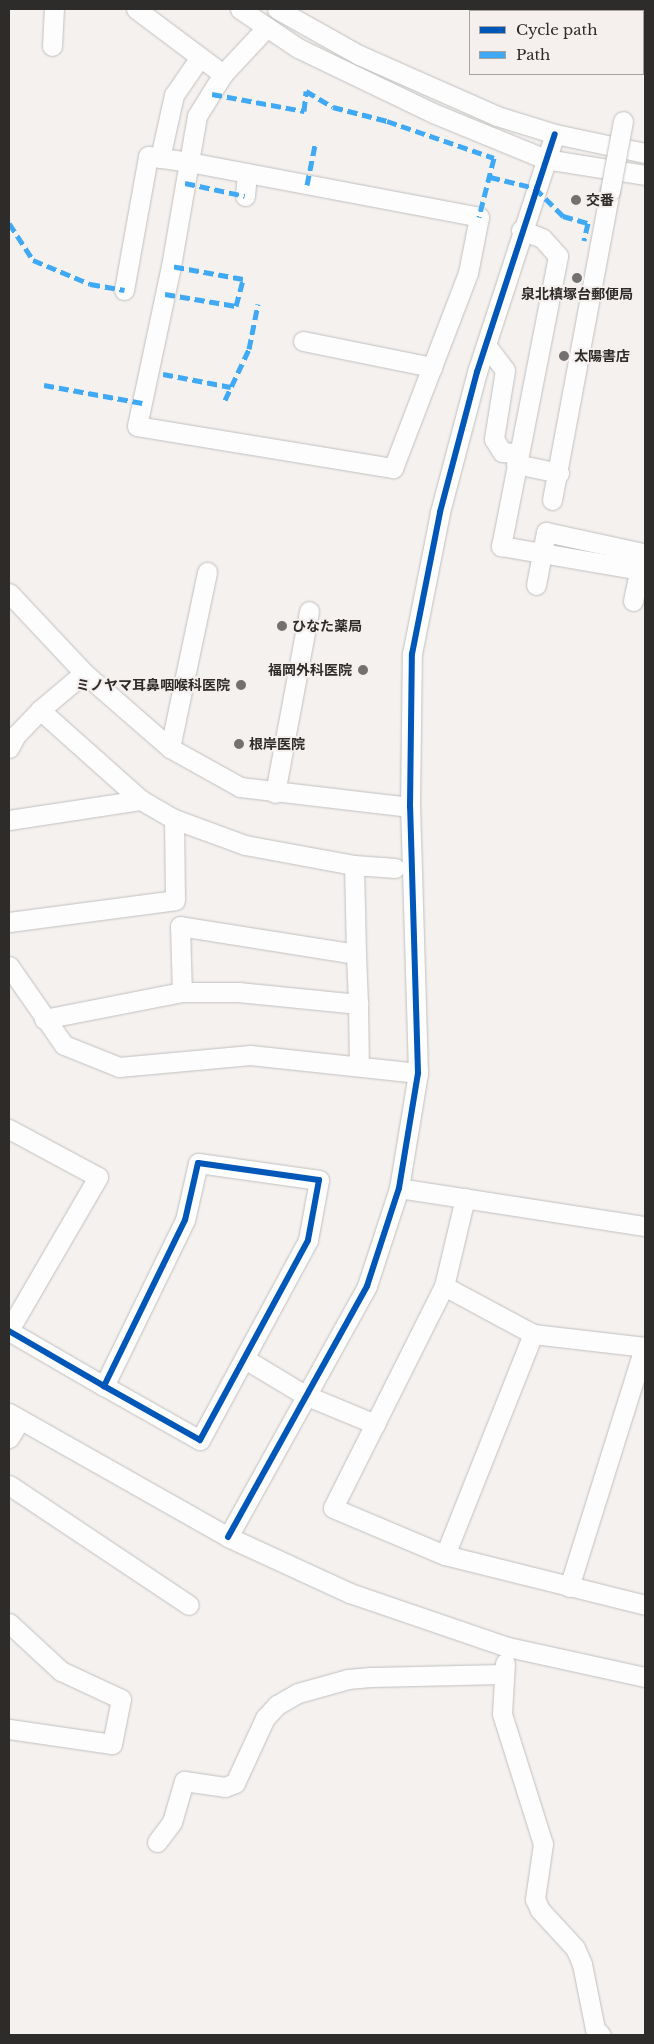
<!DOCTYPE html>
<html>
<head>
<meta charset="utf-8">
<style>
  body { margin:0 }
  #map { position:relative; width:654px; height:2044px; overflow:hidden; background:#f4f1ef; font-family:"Libre Baskerville","Noto Sans JP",serif }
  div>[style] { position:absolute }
  .roads { filter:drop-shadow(0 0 1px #c1c0be) drop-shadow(0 0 1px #c1c0be) }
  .minor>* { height:19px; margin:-9.5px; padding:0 9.5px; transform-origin:9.5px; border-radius:9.5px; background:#fdfdfd }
  .bridges { filter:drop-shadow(0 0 1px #c1c0be) drop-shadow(0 0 1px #c1c0be) }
  .minor-bridge>* { height:19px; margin:-9.5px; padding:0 9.5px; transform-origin:9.5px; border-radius:9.5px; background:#fdfdfd }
  .quiet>* { height:5px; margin-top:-2.5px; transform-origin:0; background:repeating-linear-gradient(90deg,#3fa9f5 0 10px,transparent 0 15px) }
  .cycleway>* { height:6px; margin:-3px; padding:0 3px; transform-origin:3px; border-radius:3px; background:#0057b8 }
  .dots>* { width:14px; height:14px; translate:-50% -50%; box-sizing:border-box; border:2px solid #f5f0ee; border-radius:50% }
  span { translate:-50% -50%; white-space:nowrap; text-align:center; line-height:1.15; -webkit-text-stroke:4px #f5f0ee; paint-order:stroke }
  .poi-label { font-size:14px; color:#2e2c2b; font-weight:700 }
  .left { translate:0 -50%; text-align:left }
  .right { translate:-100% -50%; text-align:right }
  .frame { position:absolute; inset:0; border:10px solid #2e2c2b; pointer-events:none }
  .legend { position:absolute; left:469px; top:10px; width:175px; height:65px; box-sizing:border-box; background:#f5f0ee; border:1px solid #a5a2a0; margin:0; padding:6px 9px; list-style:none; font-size:15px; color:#2e2c2b }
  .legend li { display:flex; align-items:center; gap:10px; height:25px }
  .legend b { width:25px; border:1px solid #a5a2a0 }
</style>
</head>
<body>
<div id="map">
  <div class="roads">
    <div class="minor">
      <div style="left:136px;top:9px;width:109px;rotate:36.8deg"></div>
      <div style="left:223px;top:74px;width:64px;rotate:-46.9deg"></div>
      <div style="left:240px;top:9px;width:70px;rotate:33.9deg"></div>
      <div style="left:298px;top:48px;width:150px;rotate:25.7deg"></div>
      <div style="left:433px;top:113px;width:121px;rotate:22.3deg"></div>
      <div style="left:545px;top:159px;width:101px;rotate:9.1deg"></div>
      <div style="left:277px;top:9px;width:94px;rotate:29.3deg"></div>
      <div style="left:359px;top:55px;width:151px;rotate:23.8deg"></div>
      <div style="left:497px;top:116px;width:61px;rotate:17.2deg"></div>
      <div style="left:555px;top:134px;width:92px;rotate:11.9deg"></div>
      <div style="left:52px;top:46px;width:37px;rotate:-87deg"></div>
      <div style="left:160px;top:158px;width:65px;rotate:-77.5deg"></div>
      <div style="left:174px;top:95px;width:46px;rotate:-55.6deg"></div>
      <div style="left:245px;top:196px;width:23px;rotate:-85deg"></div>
      <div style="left:521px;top:230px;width:22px;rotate:21deg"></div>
      <div style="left:542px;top:238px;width:24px;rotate:48deg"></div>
      <div style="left:558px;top:256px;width:296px;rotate:101.1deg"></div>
      <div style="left:501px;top:546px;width:146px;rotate:9.8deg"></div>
      <div style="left:124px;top:290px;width:136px;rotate:-79.8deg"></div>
      <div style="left:148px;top:156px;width:41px;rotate:8.3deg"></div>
      <div style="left:189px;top:162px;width:295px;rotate:10.7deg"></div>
      <div style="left:479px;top:217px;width:57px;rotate:101.1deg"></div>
      <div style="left:468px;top:273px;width:209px;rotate:111deg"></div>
      <div style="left:393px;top:468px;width:259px;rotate:-170.7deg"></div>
      <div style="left:137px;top:426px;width:164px;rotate:-78deg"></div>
      <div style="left:171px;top:266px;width:106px;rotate:-80.2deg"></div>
      <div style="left:189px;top:162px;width:47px;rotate:-80.1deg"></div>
      <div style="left:197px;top:116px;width:49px;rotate:-58.2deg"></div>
      <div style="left:303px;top:341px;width:132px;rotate:11.4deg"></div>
      <div style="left:486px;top:345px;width:31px;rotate:53deg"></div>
      <div style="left:505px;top:370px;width:70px;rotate:99.1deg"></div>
      <div style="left:494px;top:439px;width:15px;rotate:58deg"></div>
      <div style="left:502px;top:452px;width:16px;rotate:4deg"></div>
      <div style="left:516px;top:464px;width:44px;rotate:11.8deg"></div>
      <div style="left:552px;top:500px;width:314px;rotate:-79.4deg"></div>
      <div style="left:536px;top:585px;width:54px;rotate:-79.3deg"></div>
      <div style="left:546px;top:532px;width:99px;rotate:12.2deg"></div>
      <div style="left:643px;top:553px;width:49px;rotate:101.8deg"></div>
      <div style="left:9px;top:593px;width:110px;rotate:46.8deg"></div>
      <div style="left:84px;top:673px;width:114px;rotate:41.1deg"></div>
      <div style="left:170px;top:748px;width:80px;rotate:29.1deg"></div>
      <div style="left:240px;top:787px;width:171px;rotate:6.7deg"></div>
      <div style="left:40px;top:710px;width:135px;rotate:41.7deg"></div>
      <div style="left:141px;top:800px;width:38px;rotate:30deg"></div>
      <div style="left:174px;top:819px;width:76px;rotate:20.1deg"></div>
      <div style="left:245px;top:845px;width:111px;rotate:10.4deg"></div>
      <div style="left:354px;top:865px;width:41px;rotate:4.2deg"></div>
      <div style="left:9px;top:748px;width:15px;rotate:-62deg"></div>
      <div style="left:16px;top:735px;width:35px;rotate:-46deg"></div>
      <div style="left:40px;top:710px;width:57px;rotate:-40.1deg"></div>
      <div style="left:170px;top:748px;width:180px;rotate:-78.1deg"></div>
      <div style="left:275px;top:793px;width:185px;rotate:-79.4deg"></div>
      <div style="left:9px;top:820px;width:134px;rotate:-8.6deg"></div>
      <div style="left:354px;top:865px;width:89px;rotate:88.7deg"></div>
      <div style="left:356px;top:954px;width:178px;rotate:-171deg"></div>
      <div style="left:180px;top:926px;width:66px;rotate:88.3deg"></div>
      <div style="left:182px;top:992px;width:56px"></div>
      <div style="left:238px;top:992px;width:121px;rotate:5.7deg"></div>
      <div style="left:358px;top:1004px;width:62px;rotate:89.1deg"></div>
      <div style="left:9px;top:922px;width:167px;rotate:-7.5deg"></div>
      <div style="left:175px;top:900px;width:81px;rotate:-90.7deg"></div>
      <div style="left:356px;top:954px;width:50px;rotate:87.7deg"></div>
      <div style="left:9px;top:966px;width:96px;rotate:55.2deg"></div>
      <div style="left:64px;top:1045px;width:59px;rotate:21.8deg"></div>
      <div style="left:119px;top:1067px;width:132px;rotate:-5.2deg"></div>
      <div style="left:250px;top:1055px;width:169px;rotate:6.1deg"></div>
      <div style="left:44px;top:1019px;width:141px;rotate:-11.1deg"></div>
      <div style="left:9px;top:1129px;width:101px;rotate:28.3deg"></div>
      <div style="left:98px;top:1177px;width:177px;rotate:120.2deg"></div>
      <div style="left:399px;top:1188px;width:249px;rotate:8.8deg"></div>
      <div style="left:465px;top:1198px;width:90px;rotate:103.4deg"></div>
      <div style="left:444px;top:1286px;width:248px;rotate:116.6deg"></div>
      <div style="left:333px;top:1508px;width:121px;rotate:22.8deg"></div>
      <div style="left:445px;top:1555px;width:206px;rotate:14deg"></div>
      <div style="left:444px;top:1286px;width:101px;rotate:28.3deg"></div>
      <div style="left:533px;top:1334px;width:113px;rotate:6.6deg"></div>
      <div style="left:9px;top:1331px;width:110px;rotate:30.1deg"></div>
      <div style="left:104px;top:1386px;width:110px;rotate:29.4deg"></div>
      <div style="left:200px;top:1440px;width:227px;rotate:-61.6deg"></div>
      <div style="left:308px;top:1240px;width:61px;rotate:-79.6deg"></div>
      <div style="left:319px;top:1180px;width:122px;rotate:-172deg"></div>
      <div style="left:198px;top:1163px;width:58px;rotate:102.8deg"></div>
      <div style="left:185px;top:1220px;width:185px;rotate:116deg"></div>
      <div style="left:245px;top:1359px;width:70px;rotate:31deg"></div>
      <div style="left:305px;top:1395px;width:76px;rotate:22.5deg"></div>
      <div style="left:9px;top:1413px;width:252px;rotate:29.5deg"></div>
      <div style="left:228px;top:1537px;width:134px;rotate:24.7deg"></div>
      <div style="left:350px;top:1593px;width:167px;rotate:18.9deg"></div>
      <div style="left:508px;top:1647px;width:140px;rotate:12.4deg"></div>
      <div style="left:9px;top:1438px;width:21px;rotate:-59deg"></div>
      <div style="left:9px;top:1485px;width:216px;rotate:33.7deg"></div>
      <div style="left:228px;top:1537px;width:287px;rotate:-61deg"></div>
      <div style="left:367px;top:1286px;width:103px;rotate:-71.9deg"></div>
      <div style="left:399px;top:1188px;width:117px;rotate:-80.6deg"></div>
      <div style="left:418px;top:1073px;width:266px;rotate:-91.7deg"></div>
      <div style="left:410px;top:807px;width:153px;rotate:-89.3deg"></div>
      <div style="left:412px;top:654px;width:145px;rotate:-78.8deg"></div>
      <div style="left:440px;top:512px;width:145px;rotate:-75.2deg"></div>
      <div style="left:477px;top:372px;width:250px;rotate:-71.9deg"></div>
      <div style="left:445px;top:1555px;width:238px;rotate:-68.3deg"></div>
      <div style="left:569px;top:1587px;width:251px;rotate:-72.6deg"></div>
      <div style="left:9px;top:1623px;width:71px;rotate:42.7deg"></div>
      <div style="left:61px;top:1671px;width:66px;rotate:25deg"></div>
      <div style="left:121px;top:1699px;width:46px;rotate:101.3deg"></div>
      <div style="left:112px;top:1744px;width:104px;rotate:-171.7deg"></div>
      <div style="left:505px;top:1663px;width:51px;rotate:93.4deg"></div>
      <div style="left:502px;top:1714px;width:136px;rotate:72.5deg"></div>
      <div style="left:543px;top:1844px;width:56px;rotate:98.3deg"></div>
      <div style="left:535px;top:1899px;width:12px;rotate:66deg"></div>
      <div style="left:540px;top:1910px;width:52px;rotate:47.4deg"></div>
      <div style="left:575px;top:1948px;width:17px;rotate:66deg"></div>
      <div style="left:582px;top:1964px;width:66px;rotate:78.7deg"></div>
      <div style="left:595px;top:2029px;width:8px;rotate:45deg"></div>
      <div style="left:157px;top:1842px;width:25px;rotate:-53deg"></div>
      <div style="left:172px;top:1822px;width:43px;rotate:-73.7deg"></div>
      <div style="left:184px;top:1781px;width:41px;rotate:8.3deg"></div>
      <div style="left:225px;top:1787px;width:11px;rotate:-22deg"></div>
      <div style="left:235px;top:1783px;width:72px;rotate:-65.2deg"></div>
      <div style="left:265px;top:1718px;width:18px;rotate:-47deg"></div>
      <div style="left:277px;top:1705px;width:24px;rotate:-30deg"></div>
      <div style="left:298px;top:1693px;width:52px;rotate:-15.6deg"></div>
      <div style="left:348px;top:1679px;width:22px;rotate:-5deg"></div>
      <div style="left:370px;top:1677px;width:134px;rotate:-1.3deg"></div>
    </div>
  </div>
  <div class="bridges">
    <div class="minor-bridge">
      <div style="left:610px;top:191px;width:71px;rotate:-79.5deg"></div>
    </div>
  </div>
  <div class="quiet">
    <div style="left:212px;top:94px;width:94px;rotate:10.5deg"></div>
    <div style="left:304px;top:111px;width:20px;rotate:-84deg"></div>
    <div style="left:306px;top:91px;width:31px;rotate:31deg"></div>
    <div style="left:333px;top:107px;width:56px;rotate:14.5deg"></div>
    <div style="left:387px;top:121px;width:113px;rotate:19.1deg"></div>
    <div style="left:494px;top:158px;width:61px;rotate:104.3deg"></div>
    <div style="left:490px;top:177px;width:46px;rotate:13.7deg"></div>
    <div style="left:535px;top:188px;width:40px;rotate:45deg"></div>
    <div style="left:563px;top:216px;width:26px;rotate:16deg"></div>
    <div style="left:588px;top:223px;width:18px;rotate:103deg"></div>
    <div style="left:185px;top:183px;width:61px;rotate:12.2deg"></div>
    <div style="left:307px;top:185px;width:41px;rotate:-78.7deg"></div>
    <div style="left:9px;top:223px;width:44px;rotate:57deg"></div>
    <div style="left:33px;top:260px;width:62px;rotate:22.8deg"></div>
    <div style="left:90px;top:284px;width:35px;rotate:10deg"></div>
    <div style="left:165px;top:294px;width:72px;rotate:9.6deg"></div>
    <div style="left:236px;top:306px;width:28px;rotate:-75deg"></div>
    <div style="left:243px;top:279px;width:73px;rotate:-169.8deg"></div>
    <div style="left:163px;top:374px;width:69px;rotate:10.8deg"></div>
    <div style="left:44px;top:385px;width:100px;rotate:10.4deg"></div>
    <div style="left:225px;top:400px;width:56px;rotate:-64.8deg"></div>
    <div style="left:249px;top:349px;width:46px;rotate:-78.7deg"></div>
  </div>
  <div class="cycleway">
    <div style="left:9px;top:1331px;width:110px;rotate:30.1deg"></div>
    <div style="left:104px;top:1386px;width:110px;rotate:29.4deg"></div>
    <div style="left:200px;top:1440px;width:227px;rotate:-61.6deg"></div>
    <div style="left:308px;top:1240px;width:61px;rotate:-79.6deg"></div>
    <div style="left:319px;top:1180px;width:122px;rotate:-172deg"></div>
    <div style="left:198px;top:1163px;width:58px;rotate:102.8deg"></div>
    <div style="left:185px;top:1220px;width:185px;rotate:116deg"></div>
    <div style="left:228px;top:1537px;width:287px;rotate:-61deg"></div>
    <div style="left:367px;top:1286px;width:103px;rotate:-71.9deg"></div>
    <div style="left:399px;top:1188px;width:117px;rotate:-80.6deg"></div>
    <div style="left:418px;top:1073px;width:266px;rotate:-91.7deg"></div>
    <div style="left:410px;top:807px;width:153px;rotate:-89.3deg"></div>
    <div style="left:412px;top:654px;width:145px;rotate:-78.8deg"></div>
    <div style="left:440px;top:512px;width:145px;rotate:-75.2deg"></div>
    <div style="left:477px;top:372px;width:250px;rotate:-71.9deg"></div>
  </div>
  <div class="dots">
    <div style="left:576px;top:200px;background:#737170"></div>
    <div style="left:577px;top:278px;background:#737170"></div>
    <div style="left:564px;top:356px;background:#737170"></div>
    <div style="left:282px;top:626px;background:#737170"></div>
    <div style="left:363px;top:670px;background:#737170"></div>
    <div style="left:241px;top:685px;background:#737170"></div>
    <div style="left:239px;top:744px;background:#737170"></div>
  </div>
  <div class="poi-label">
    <span class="left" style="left:586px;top:200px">交番</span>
    <span style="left:577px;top:294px">泉北槙塚台郵便局</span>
    <span class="left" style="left:574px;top:356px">太陽書店</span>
    <span class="left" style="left:292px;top:626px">ひなた薬局</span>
    <span class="right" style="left:352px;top:670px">福岡外科医院</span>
    <span class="right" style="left:230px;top:685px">ミノヤマ耳鼻咽喉科医院</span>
    <span class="left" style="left:249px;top:744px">根岸医院</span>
  </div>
  <div class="frame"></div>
  <ul class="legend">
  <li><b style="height:6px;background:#0057b8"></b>Cycle path</li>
  <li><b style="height:6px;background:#3fa9f5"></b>Path</li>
  </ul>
</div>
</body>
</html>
